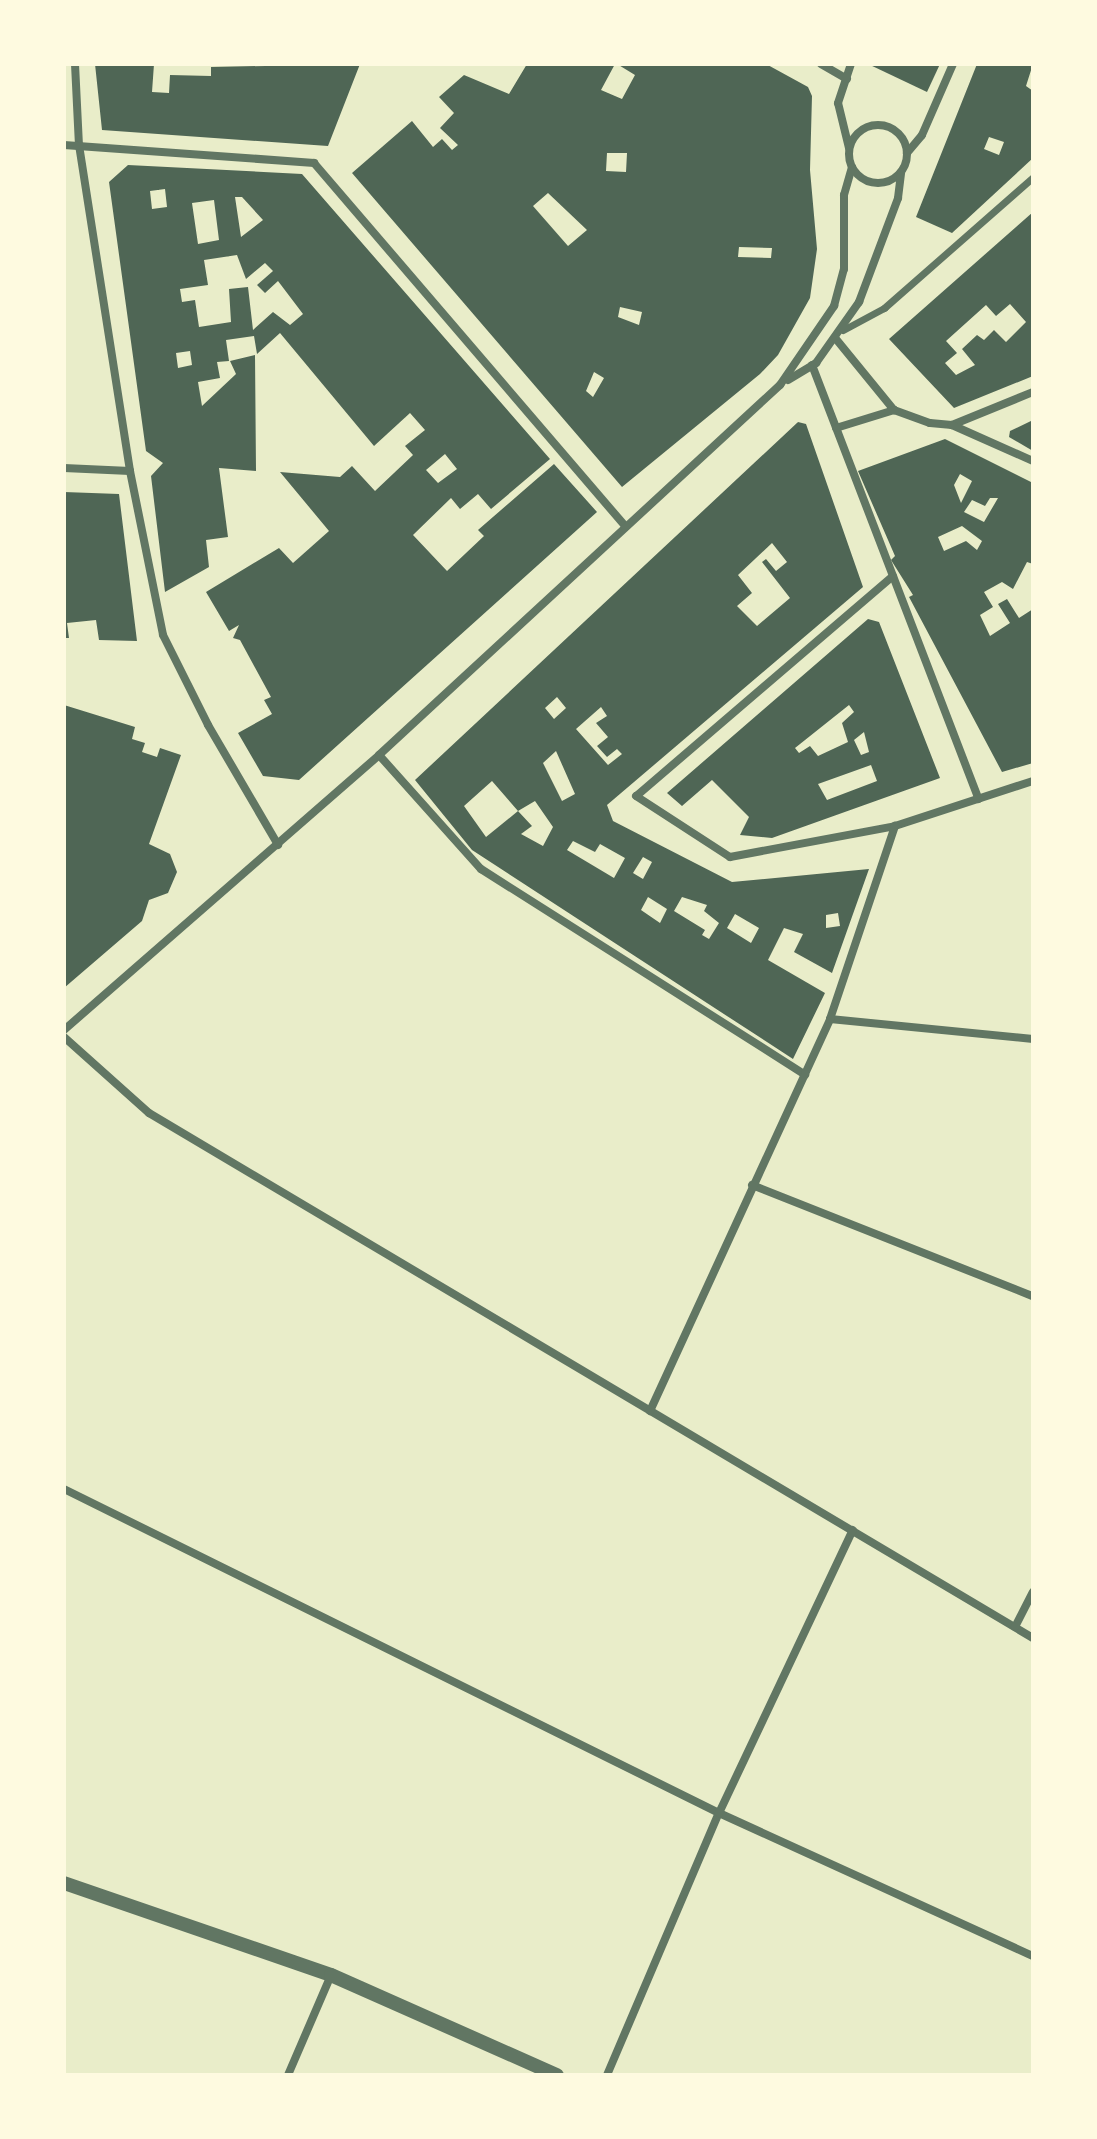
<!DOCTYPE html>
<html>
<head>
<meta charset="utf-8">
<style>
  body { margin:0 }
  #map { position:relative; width:1097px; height:2139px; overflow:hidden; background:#e9edc9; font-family:Inter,sans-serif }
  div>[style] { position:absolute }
  .building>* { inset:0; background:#4f6655 }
  .pedestrian>* { height:7px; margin:-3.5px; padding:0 3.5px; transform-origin:3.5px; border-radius:3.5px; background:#617663 }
  .minor>* { height:8px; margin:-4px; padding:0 4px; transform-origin:4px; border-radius:4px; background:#617663 }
  .minor>.ring { margin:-4px; padding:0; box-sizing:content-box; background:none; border:8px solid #617663; border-radius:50% }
  .tertiary>* { height:14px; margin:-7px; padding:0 7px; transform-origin:7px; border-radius:7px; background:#617663 }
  span { translate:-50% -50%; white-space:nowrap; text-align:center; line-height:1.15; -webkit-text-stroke:8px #fefae0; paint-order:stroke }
  .frame { position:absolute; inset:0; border:66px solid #fefae0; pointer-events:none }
</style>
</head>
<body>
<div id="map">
  <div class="building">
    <div style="clip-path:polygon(95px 64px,154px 64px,152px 92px,169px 93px,170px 75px,211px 76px,211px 67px,360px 64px,328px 146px,102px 130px)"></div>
    <div style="clip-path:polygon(evenodd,527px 64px,615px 64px,601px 90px,622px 99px,635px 75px,617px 64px,766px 64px,808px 87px,812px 96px,810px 170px,817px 249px,810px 298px,778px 355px,760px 374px,622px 487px,352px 173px,412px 121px,433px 147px,442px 139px,452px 150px,458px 145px,440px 128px,454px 113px,439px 97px,464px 75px,509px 94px,527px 64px,607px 153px,627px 153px,626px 172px,606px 171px,607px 153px,527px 64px,548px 193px,587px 230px,568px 246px,533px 206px,548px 193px,527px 64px,739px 247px,772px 248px,771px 258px,738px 257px,739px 247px,527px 64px,620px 307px,642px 312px,639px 325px,618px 317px,620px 307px,527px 64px,594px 372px,604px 378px,593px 397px,586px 391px,594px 372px)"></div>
    <div style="clip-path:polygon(868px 64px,940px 64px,927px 92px)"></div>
    <div style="clip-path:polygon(evenodd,977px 64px,1033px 64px,1026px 86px,1033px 91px,1033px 158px,952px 233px,916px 217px,977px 64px,989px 137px,1004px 142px,999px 155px,984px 149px,989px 137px)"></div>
    <div style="clip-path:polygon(evenodd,128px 165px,302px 174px,550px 459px,491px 509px,478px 494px,460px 509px,451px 498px,413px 535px,447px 571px,484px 536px,478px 530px,554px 464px,597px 512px,299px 780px,263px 776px,238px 733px,272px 714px,264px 700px,271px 697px,240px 640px,233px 638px,239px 625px,229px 631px,206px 592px,279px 548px,293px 563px,329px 531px,280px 472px,340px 477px,352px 466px,375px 491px,413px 455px,405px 446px,425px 430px,410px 413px,374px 446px,280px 333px,257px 354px,254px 336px,226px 340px,229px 361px,217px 362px,220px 378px,198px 382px,202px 406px,236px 374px,230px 361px,255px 355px,256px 471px,219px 468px,228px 537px,206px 540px,209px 567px,165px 592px,151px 476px,163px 463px,146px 451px,109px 182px,128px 165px,165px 189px,167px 207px,152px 209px,150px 191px,165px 189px,128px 165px,235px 197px,242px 197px,263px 220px,241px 237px,235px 197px,128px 165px,214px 200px,219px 240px,198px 244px,192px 203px,214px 200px,128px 165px,237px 255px,246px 279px,265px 263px,273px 271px,257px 285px,265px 293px,278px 281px,303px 314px,290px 325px,273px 312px,253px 330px,248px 287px,229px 289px,231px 322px,199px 327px,195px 300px,182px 302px,180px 289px,208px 285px,204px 260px,237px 255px,128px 165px,190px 351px,192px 365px,178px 368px,176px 353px,190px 351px,128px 165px,445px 454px,457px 469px,438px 483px,426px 470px,445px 454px)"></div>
    <div style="clip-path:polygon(evenodd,1033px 212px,1033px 376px,954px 408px,889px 339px,1033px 212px,1010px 304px,1026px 322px,1006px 342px,994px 330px,984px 340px,977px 335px,962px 349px,975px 365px,956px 375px,945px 363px,957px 353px,946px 341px,986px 305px,996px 316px,1010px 304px)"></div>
    <div style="clip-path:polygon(1033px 420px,1033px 451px,1009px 437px,1010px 431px)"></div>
    <div style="clip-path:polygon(evenodd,798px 422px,806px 424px,863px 587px,607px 805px,613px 821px,732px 882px,869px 869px,832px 973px,794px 952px,803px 934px,784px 928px,768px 960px,825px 993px,793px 1059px,472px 850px,415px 780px,798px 422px,772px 543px,787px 562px,776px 571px,766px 559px,762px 562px,790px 598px,757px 626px,737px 606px,752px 593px,738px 575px,772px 543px,798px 422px,557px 697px,566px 708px,554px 719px,545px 708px,557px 697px,798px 422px,601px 707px,607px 716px,596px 723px,608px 737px,597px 746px,607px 757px,617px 749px,622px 754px,608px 765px,576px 729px,601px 707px,798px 422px,556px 751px,575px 794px,562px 801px,543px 763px,556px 751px,798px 422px,492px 781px,518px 811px,535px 801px,553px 827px,543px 846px,521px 834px,532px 826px,518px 811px,486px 837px,464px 806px,492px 781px,798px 422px,573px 841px,595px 852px,600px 844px,625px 858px,614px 878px,567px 850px,573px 841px,798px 422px,643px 857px,652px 862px,643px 879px,633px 873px,643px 857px,798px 422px,648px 897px,667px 909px,660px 923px,641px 910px,648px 897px,798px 422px,682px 897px,707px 905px,704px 911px,719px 923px,709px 939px,702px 935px,705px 930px,674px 911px,682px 897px,798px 422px,838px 913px,840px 926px,826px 928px,826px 915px,838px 913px,798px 422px,735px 914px,759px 928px,751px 943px,727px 928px,735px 914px)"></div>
    <div style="clip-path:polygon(evenodd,945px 439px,1033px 483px,1033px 564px,1027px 562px,1013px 589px,1002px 582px,984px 592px,993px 607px,980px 615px,990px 636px,1010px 623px,998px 604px,1007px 599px,1019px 618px,1033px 609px,1033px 763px,1002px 772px,909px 597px,913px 595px,891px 560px,895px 556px,858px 471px,945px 439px,960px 474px,972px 481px,961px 503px,954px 485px,960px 474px,945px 439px,990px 498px,998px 498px,984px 522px,964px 512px,972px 500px,985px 506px,990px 498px,945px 439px,962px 526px,982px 541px,977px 550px,966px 541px,944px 551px,938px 537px,962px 526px)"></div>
    <div style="clip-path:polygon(64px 492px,119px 494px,137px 641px,99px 640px,96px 620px,67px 623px,69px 638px,64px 638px)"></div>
    <div style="clip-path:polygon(evenodd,868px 619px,879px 622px,940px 778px,772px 838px,740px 835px,749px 817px,712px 780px,682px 806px,667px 793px,868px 619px,849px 705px,854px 712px,842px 723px,848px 742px,818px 756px,810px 746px,799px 753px,795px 748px,849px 705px,868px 619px,864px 732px,869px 752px,861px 755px,854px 740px,864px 732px,868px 619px,871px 765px,877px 781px,827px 800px,818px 784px,871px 765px)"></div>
    <div style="clip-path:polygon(64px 705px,135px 727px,132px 739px,145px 743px,142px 752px,157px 757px,160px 748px,181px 755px,149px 844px,170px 854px,177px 872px,168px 893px,149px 900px,142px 921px,64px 988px)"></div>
  </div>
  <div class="pedestrian">
    <div style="left:843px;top:330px;width:47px;rotate:-28.2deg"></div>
    <div style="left:884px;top:308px;width:198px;rotate:-41.3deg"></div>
  </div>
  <div class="minor">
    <div style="left:75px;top:64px;width:81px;rotate:87.2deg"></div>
    <div style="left:79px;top:145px;width:330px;rotate:81.1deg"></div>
    <div style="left:130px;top:471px;width:167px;rotate:78.6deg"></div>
    <div style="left:163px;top:635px;width:101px;rotate:63.4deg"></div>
    <div style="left:208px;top:725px;width:139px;rotate:59.7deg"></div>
    <div style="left:821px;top:64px;width:30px;rotate:30deg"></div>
    <div class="ring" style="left:849px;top:125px;width:50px;height:50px"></div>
    <div style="left:64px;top:145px;width:251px;rotate:4.1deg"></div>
    <div style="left:314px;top:163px;width:479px;rotate:49.4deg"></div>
    <div style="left:849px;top:148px;width:46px;rotate:-103.7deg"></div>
    <div style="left:838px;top:103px;width:41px;rotate:-71.6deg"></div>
    <div style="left:907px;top:153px;width:23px;rotate:-50deg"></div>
    <div style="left:922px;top:135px;width:77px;rotate:-66.4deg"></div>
    <div style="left:836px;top:339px;width:92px;rotate:50.8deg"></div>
    <div style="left:894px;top:410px;width:38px;rotate:20deg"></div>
    <div style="left:930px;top:423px;width:22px;rotate:5deg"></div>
    <div style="left:952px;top:425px;width:87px;rotate:-22.2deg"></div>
    <div style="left:812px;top:365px;width:465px;rotate:69deg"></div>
    <div style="left:788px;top:380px;width:33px;rotate:-31deg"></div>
    <div style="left:816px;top:363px;width:75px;rotate:-54.8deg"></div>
    <div style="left:859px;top:302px;width:111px;rotate:-69.4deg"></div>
    <div style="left:898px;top:198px;width:26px;rotate:-83deg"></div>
    <div style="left:952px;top:425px;width:89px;rotate:24deg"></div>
    <div style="left:836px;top:428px;width:61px;rotate:-17.2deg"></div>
    <div style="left:64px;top:468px;width:66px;rotate:2.6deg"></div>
    <div style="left:893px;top:576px;width:338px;rotate:139.4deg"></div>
    <div style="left:636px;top:796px;width:112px;rotate:33deg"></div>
    <div style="left:730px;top:857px;width:168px;rotate:-10.6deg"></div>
    <div style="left:895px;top:826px;width:145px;rotate:-18.1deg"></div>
    <div style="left:379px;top:755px;width:153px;rotate:48.2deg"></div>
    <div style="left:481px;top:869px;width:384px;rotate:32.4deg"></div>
    <div style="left:830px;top:1019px;width:204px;rotate:5.6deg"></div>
    <div style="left:64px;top:1030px;width:418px;rotate:-41.1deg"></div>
    <div style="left:379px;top:755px;width:546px;rotate:-42.7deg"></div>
    <div style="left:780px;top:385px;width:96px;rotate:-55.6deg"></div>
    <div style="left:834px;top:306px;width:38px;rotate:-75deg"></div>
    <div style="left:844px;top:269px;width:74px;rotate:-90deg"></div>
    <div style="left:844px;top:195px;width:29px;rotate:-74deg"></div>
    <div style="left:64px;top:1037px;width:114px;rotate:41.8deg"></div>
    <div style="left:149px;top:1113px;width:1028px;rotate:30.71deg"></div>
    <div style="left:752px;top:1185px;width:302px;rotate:21.6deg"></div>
    <div style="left:650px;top:1411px;width:431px;rotate:-65.3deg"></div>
    <div style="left:830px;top:1019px;width:204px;rotate:-71.4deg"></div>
    <div style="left:64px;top:1489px;width:731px;rotate:26.32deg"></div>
    <div style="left:719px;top:1813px;width:345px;rotate:24.5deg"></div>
    <div style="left:1015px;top:1627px;width:39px;rotate:-63deg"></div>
    <div style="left:288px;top:2075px;width:109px;rotate:-66.7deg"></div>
    <div style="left:607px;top:2075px;width:285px;rotate:-66.9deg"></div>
    <div style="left:719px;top:1813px;width:313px;rotate:-64.7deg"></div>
  </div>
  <div class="tertiary">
    <div style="left:64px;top:1883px;width:282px;rotate:19deg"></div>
    <div style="left:331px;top:1975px;width:247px;rotate:23.9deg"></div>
  </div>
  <div class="frame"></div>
</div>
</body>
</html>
